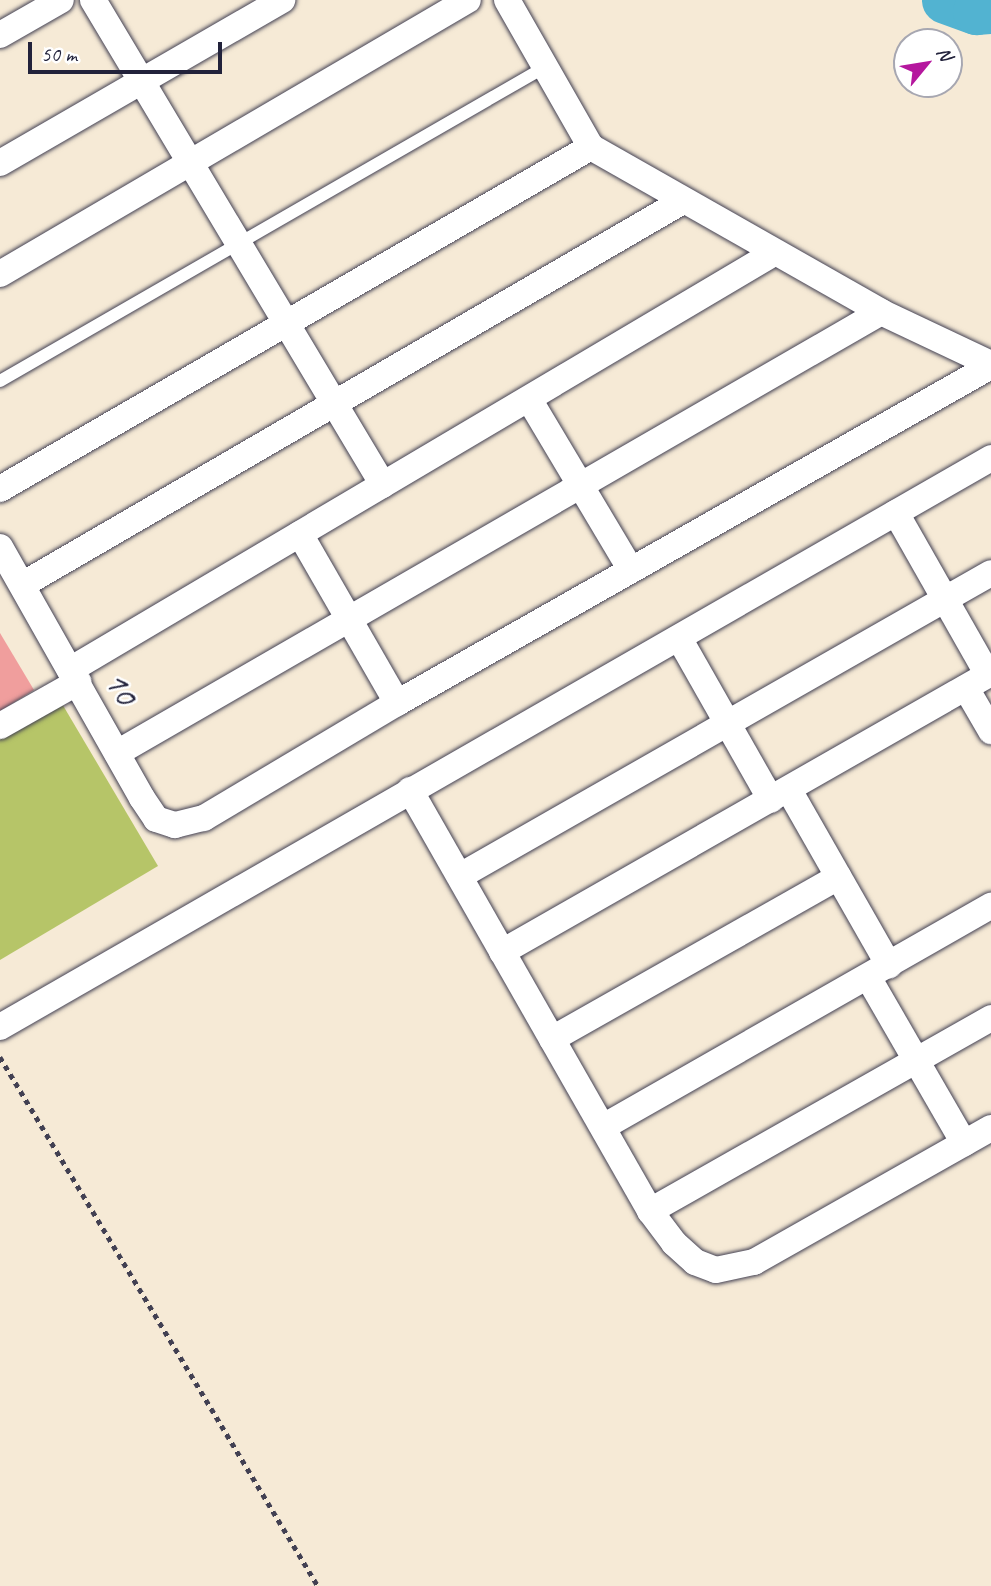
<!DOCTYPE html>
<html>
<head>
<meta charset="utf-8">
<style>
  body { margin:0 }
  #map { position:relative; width:991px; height:1586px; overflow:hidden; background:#f6ead6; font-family:Caveat,sans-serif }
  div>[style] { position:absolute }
  .green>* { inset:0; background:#b6c568 }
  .river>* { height:47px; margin:-23.5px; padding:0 23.5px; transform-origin:23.5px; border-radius:23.5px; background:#52b3d1 }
  .building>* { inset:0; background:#f09e9d }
  .path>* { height:4.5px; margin-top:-2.25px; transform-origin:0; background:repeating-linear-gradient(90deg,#424052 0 5px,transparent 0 10px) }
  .roads { filter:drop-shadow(0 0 2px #424052) drop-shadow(0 0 2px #424052) }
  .service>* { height:12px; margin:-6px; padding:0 6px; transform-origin:6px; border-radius:6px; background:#fff }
  .minor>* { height:26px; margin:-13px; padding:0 13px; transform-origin:13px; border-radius:13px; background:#fff }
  span { translate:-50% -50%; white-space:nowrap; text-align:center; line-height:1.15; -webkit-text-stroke:5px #fff; paint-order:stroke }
  .street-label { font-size:35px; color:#22223b }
  .north { position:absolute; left:893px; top:28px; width:70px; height:70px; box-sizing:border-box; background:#fff; border:2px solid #a7a7b1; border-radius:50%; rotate:60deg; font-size:19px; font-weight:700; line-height:28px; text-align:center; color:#22223b }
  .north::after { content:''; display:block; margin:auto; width:24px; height:32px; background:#b5179e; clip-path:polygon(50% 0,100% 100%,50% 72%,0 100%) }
  .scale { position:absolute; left:28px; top:42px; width:194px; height:32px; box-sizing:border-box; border:4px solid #22223b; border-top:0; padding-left:9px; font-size:21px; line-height:24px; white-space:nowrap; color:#22223b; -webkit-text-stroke:5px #fff; paint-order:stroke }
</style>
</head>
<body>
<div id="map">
  <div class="green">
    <div style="clip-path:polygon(61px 702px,158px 866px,0 960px,0 739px)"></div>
  </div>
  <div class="river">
    <div style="left:945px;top:0;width:33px;rotate:20deg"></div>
    <div style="left:976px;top:11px;width:15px;rotate:-4deg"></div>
  </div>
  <div class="building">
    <div style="clip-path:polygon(0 633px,34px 690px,0 711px)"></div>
  </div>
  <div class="path">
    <div style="left:0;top:1057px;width:617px;rotate:58.99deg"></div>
  </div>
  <div class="roads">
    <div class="service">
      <div style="left:0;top:381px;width:629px;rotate:-29.95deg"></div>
    </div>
    <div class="minor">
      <div style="left:93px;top:0;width:565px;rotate:59.12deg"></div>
      <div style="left:507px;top:0;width:169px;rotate:60.3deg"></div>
      <div style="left:591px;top:147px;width:334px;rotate:29.6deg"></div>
      <div style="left:881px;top:312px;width:122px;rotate:25.3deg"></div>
      <div style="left:0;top:35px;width:70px;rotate:-29.8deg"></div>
      <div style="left:0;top:163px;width:326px;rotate:-30deg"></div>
      <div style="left:0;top:274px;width:542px;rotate:-30.35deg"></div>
      <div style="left:529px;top:399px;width:199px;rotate:59.2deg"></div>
      <div style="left:0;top:489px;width:683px;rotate:-30.06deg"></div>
      <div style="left:896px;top:513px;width:186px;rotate:60.4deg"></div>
      <div style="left:300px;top:534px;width:195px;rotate:60.1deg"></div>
      <div style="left:0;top:547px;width:288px;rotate:60.5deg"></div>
      <div style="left:142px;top:798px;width:25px;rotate:56deg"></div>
      <div style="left:156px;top:819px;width:20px;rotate:18deg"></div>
      <div style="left:175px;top:825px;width:30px;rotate:-14deg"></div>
      <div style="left:204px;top:818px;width:225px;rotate:-30.8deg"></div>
      <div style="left:397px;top:703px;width:683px;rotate:-29.57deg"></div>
      <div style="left:22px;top:585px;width:762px;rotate:-30.16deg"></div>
      <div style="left:679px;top:638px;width:186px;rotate:60.4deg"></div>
      <div style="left:70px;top:670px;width:818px;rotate:-30.64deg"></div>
      <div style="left:966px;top:688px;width:50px;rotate:59.8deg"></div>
      <div style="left:0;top:726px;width:90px;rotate:-29.4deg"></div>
      <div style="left:117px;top:753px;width:882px;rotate:-29.99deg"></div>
      <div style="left:410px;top:790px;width:485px;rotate:60.3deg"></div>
      <div style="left:650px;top:1211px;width:40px;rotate:53deg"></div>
      <div style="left:674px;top:1243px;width:28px;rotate:42deg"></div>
      <div style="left:695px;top:1262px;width:22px;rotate:21deg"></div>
      <div style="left:716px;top:1270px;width:39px;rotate:-12deg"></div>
      <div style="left:754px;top:1262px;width:272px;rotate:-29.5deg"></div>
      <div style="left:789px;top:790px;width:202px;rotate:60.3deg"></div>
      <div style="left:460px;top:876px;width:611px;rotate:-29.71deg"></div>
      <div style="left:502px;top:952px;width:563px;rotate:-29.71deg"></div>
      <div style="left:868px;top:977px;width:192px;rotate:60deg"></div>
      <div style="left:0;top:1027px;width:1143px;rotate:-29.86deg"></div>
      <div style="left:552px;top:1039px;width:329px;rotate:-29.5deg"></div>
      <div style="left:603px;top:1127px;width:447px;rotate:-29.7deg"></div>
      <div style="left:650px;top:1211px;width:392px;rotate:-29.5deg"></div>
    </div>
  </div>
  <div class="street-label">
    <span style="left:121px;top:688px;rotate:61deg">10</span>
  </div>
  <div class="north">N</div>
  <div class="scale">50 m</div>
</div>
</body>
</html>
